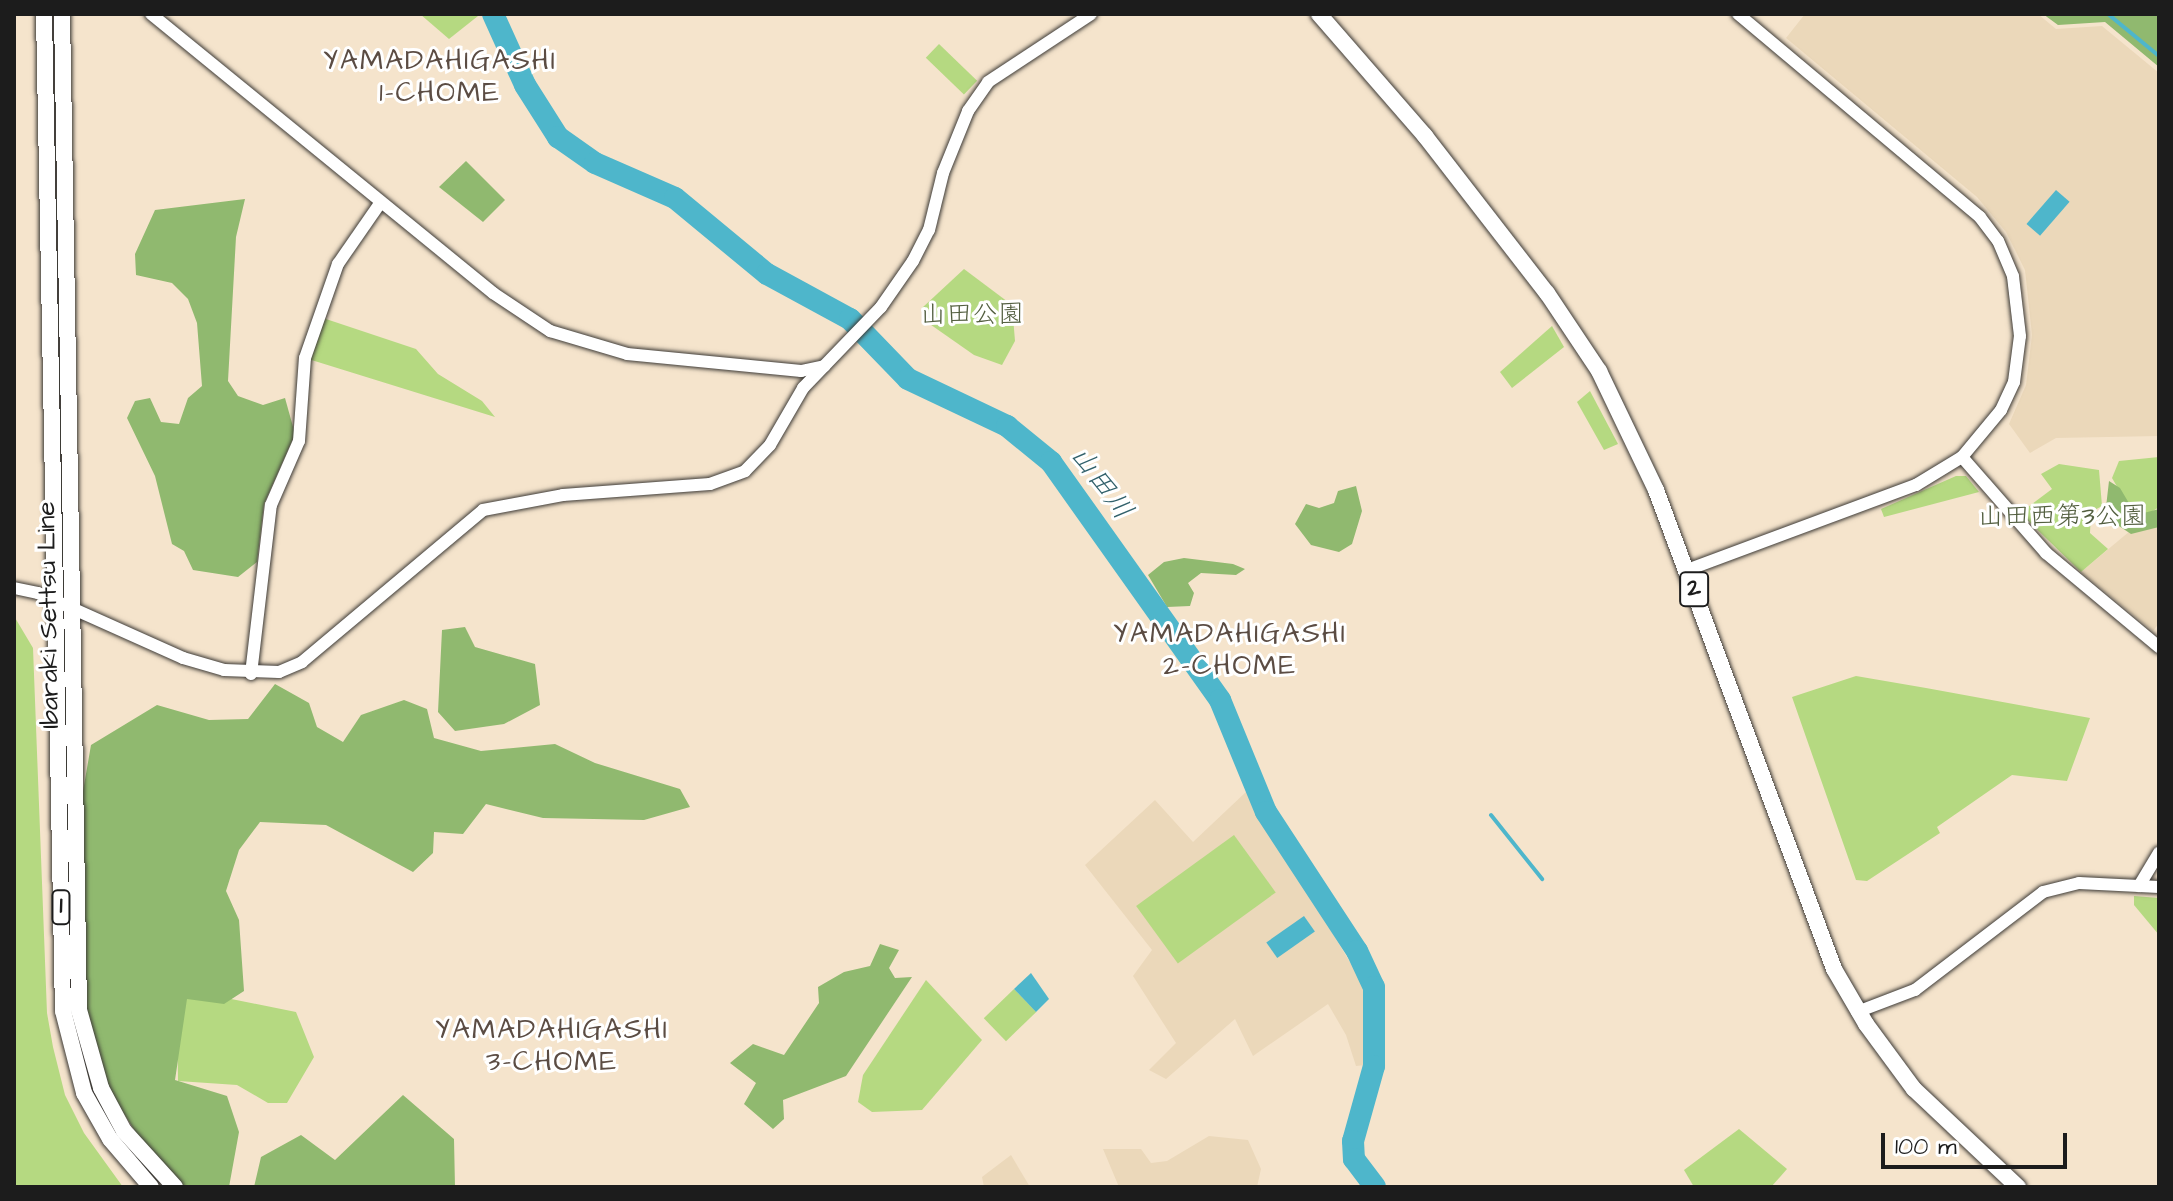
<!DOCTYPE html>
<html>
<head>
<meta charset="utf-8">
<style>
  body { margin:0 }
  #map { position:relative; width:2173px; height:1201px; overflow:hidden; background:#f5e4cc; font-family:"Architects Daughter","Klee One",sans-serif }
  div>[style] { position:absolute }
  .built>* { inset:0; background:#ebd8ba }
  .green>* { inset:0; background:#b5d981; transform-origin:0 0 }
  .forest>* { inset:0; background:#90b96f }
  .water>* { inset:0; background:#4eb6cb; transform-origin:0 0 }
  .stream>* { height:4px; margin:-2px; padding:0 2px; transform-origin:2px; border-radius:2px; background:#4eb6cb }
  .river>* { height:22px; margin:-11px; padding:0 11px; transform-origin:11px; border-radius:11px; background:#4eb6cb }
  .roads { filter:drop-shadow(0 0 2px #3d3a36) drop-shadow(0 0 2px #3d3a36) }
  .tertiary>* { height:12px; margin:-6px; padding:0 6px; transform-origin:6px; border-radius:6px; background:#fff }
  .primary>* { height:16px; margin:-8px; padding:0 8px; transform-origin:8px; border-radius:8px; background:#fff }
  span { translate:-50% -50%; white-space:nowrap; text-align:center; line-height:1.15; -webkit-text-stroke:6px #fff; paint-order:stroke }
  .shield-label span { padding:2px 6px; background:#fff; border:2px solid; border-radius:6px; -webkit-text-stroke-width:0 }
  .shield-label { font-size:24px; color:#1c1c1c; font-weight:700 }
  .park-label { font-size:26px; color:#525e3f }
  .street-label { font-size:26px; color:#1c1c1c }
  .neighbourhood-label { font-size:28px; color:#5b4c43; letter-spacing:2px }
  .water-label { font-size:28px; color:#32616b; font-style:italic }
  .frame { position:absolute; inset:0; border:16px solid #1c1c1c; pointer-events:none }
  .scale { position:absolute; left:1881px; top:1133px; width:186px; height:36px; box-sizing:border-box; border:4px solid #1c1c1c; border-top:0; padding-left:10px; font-size:24px; line-height:28px; white-space:nowrap; color:#1c1c1c; -webkit-text-stroke:6px #fff; paint-order:stroke }
</style>
</head>
<body>
<div id="map">
  <div class="built">
    <div style="clip-path:polygon(1805px 14px,2038px 14px,2056px 29px,2102px 26px,2159px 73px,2159px 436px,2056px 438px,2030px 453px,2009px 424px,2026px 385px,2032px 335px,2025px 270px,2006px 232px,1977px 197px,1786px 38px)"></div>
    <div style="clip-path:polygon(2159px 518px,2159px 623px,2153px 631px,2081px 572px,2130px 531px)"></div>
    <div style="clip-path:polygon(1247px 791px,1366px 989px,1370px 1014px,1366px 1065px,1356px 1066px,1346px 1035px,1328px 1004px,1253px 1056px,1235px 1019px,1166px 1079px,1149px 1070px,1176px 1043px,1133px 976px,1152px 950px,1085px 865px,1155px 800px,1193px 842px)"></div>
    <div style="clip-path:polygon(1209px 1136px,1248px 1140px,1261px 1169px,1257px 1187px,1119px 1187px,1103px 1149px,1141px 1149px,1151px 1163px,1167px 1161px)"></div>
    <div style="clip-path:polygon(1011px 1155px,1030px 1187px,984px 1187px,982px 1177px)"></div>
  </div>
  <div class="green">
    <div style="clip-path:polygon(420px 14px,476px 14px,478px 16px,449px 39px)"></div>
    <div style="left:939px;top:44px;width:53px;height:19px;rotate:44deg"></div>
    <div style="clip-path:polygon(964px 269px,1012px 305px,1015px 341px,1002px 365px,974px 355px,924px 320px,922px 308px)"></div>
    <div style="clip-path:polygon(317px 316px,416px 349px,438px 374px,482px 401px,495px 417px,305px 358px)"></div>
    <div style="clip-path:polygon(1552px 326px,1564px 347px,1512px 388px,1500px 372px)"></div>
    <div style="clip-path:polygon(1590px 391px,1618px 444px,1604px 450px,1577px 402px)"></div>
    <div style="clip-path:polygon(2159px 457px,2159px 507px,2147px 515px,2133px 514px,2112px 478px,2119px 461px)"></div>
    <div style="clip-path:polygon(2059px 464px,2099px 470px,2102px 506px,2091px 512px,2090px 533px,2108px 549px,2081px 572px,2020px 513px,2052px 489px,2041px 474px)"></div>
    <div style="clip-path:polygon(1956px 476px,1966px 476px,1979px 492px,1884px 517px,1881px 509px)"></div>
    <div style="clip-path:polygon(14px 616px,33px 648px,47px 1013px,53px 1047px,65px 1095px,84px 1133px,123px 1187px,14px 1187px)"></div>
    <div style="clip-path:polygon(1856px 676px,1926px 688px,2090px 718px,2067px 781px,2012px 775px,1937px 827px,1940px 833px,1867px 881px,1856px 880px,1792px 697px)"></div>
    <div style="left:1234px;top:835px;width:71px;height:121px;rotate:54deg"></div>
    <div style="clip-path:polygon(2134px 896px,2159px 898px,2159px 935px,2134px 905px)"></div>
    <div style="clip-path:polygon(926px 980px,982px 1040px,922px 1110px,872px 1112px,858px 1102px,863px 1075px)"></div>
    <div style="clip-path:polygon(177px 988px,296px 1012px,314px 1057px,287px 1103px,268px 1103px,237px 1085px,178px 1081px)"></div>
    <div style="left:1014px;top:989px;width:32px;height:42px;rotate:46deg"></div>
    <div style="clip-path:polygon(1739px 1129px,1787px 1169px,1771px 1187px,1694px 1187px,1684px 1170px)"></div>
  </div>
  <div class="forest">
    <div style="clip-path:polygon(2043px 14px,2159px 14px,2159px 67px,2105px 22px,2058px 25px)"></div>
    <div style="clip-path:polygon(466px 161px,505px 200px,483px 222px,439px 187px)"></div>
    <div style="clip-path:polygon(245px 199px,236px 237px,228px 381px,238px 396px,263px 405px,285px 398px,295px 434px,264px 504px,257px 562px,238px 577px,193px 570px,184px 551px,172px 544px,155px 476px,127px 418px,135px 401px,150px 398px,161px 422px,179px 424px,188px 398px,202px 386px,197px 323px,188px 299px,172px 283px,136px 275px,135px 254px,155px 210px)"></div>
    <div style="clip-path:polygon(2109px 481px,2120px 488px,2136px 515px,2159px 509px,2159px 527px,2131px 534px,2119px 526px,2106px 507px)"></div>
    <div style="clip-path:polygon(1356px 486px,1362px 511px,1352px 544px,1339px 552px,1311px 545px,1295px 524px,1306px 504px,1319px 508px,1334px 503px,1338px 491px)"></div>
    <div style="clip-path:polygon(1184px 558px,1233px 564px,1245px 569px,1236px 575px,1201px 573px,1188px 583px,1194px 593px,1190px 606px,1167px 607px,1148px 575px,1164px 562px)"></div>
    <div style="clip-path:polygon(465px 627px,475px 647px,535px 664px,540px 705px,504px 724px,455px 731px,438px 712px,442px 630px)"></div>
    <div style="clip-path:polygon(275px 684px,309px 703px,317px 727px,343px 742px,361px 715px,404px 700px,427px 709px,434px 738px,481px 751px,555px 744px,595px 763px,680px 789px,690px 807px,644px 820px,543px 818px,486px 804px,463px 834px,434px 832px,433px 853px,413px 872px,326px 825px,260px 822px,239px 850px,226px 891px,239px 920px,244px 991px,224px 1004px,187px 999px,175px 1080px,227px 1096px,239px 1132px,229px 1187px,183px 1187px,149px 1153px,107px 1087px,86px 1013px,82px 797px,91px 745px,157px 705px,209px 720px,248px 719px)"></div>
    <div style="clip-path:polygon(880px 944px,899px 950px,889px 968px,895px 978px,912px 977px,846px 1076px,783px 1100px,784px 1119px,773px 1129px,744px 1104px,756px 1083px,730px 1063px,753px 1044px,784px 1055px,819px 1003px,818px 987px,844px 972px,870px 966px)"></div>
    <div style="clip-path:polygon(403px 1095px,454px 1139px,455px 1187px,254px 1187px,261px 1157px,301px 1135px,335px 1160px)"></div>
  </div>
  <div class="water">
    <div style="left:2056px;top:190px;width:18px;height:45px;rotate:41deg"></div>
    <div style="left:1304px;top:916px;width:19px;height:46px;rotate:55deg"></div>
    <div style="clip-path:polygon(1031px 973px,1049px 999px,1036px 1012px,1014px 989px)"></div>
  </div>
  <div class="stream">
    <div style="left:2054px;top:14px;width:18px"></div>
    <div style="left:2108px;top:14px;width:66px;rotate:39.5deg"></div>
    <div style="left:1491px;top:815px;width:82px;rotate:51.4deg"></div>
  </div>
  <div class="river">
    <div style="left:493px;top:14px;width:78px;rotate:65.7deg"></div>
    <div style="left:525px;top:85px;width:62px;rotate:57.6deg"></div>
    <div style="left:558px;top:137px;width:45px;rotate:35.1deg"></div>
    <div style="left:595px;top:163px;width:87px;rotate:23.6deg"></div>
    <div style="left:675px;top:198px;width:119px;rotate:39.6deg"></div>
    <div style="left:767px;top:274px;width:94px;rotate:28.5deg"></div>
    <div style="left:850px;top:319px;width:83px;rotate:46deg"></div>
    <div style="left:908px;top:379px;width:110px;rotate:25.4deg"></div>
    <div style="left:1007px;top:426px;width:57px;rotate:39.3deg"></div>
    <div style="left:1051px;top:462px;width:292px;rotate:54.6deg"></div>
    <div style="left:1220px;top:700px;width:121px;rotate:67.7deg"></div>
    <div style="left:1266px;top:812px;width:166px;rotate:56.8deg"></div>
    <div style="left:1357px;top:951px;width:40px;rotate:65deg"></div>
    <div style="left:1374px;top:987px;width:79px;rotate:90deg"></div>
    <div style="left:1374px;top:1066px;width:78px;rotate:105.6deg"></div>
    <div style="left:1353px;top:1141px;width:18px;rotate:87deg"></div>
    <div style="left:1354px;top:1159px;width:35px;rotate:53deg"></div>
  </div>
  <div class="roads">
    <div class="tertiary">
      <div style="left:151px;top:14px;width:441px;rotate:39.2deg"></div>
      <div style="left:493px;top:293px;width:69px;rotate:33.7deg"></div>
      <div style="left:550px;top:331px;width:80px;rotate:16.6deg"></div>
      <div style="left:627px;top:354px;width:175px;rotate:5.6deg"></div>
      <div style="left:801px;top:371px;width:24px;rotate:-12deg"></div>
      <div style="left:1962px;top:457px;width:128px;rotate:48.8deg"></div>
      <div style="left:2046px;top:553px;width:147px;rotate:39.8deg"></div>
      <div style="left:1687px;top:570px;width:244px;rotate:-20.4deg"></div>
      <div style="left:1916px;top:485px;width:54px;rotate:-31.3deg"></div>
      <div style="left:1962px;top:457px;width:61px;rotate:-50.3deg"></div>
      <div style="left:2001px;top:410px;width:31px;rotate:-65deg"></div>
      <div style="left:2014px;top:382px;width:46px;rotate:-82.6deg"></div>
      <div style="left:2020px;top:336px;width:60px;rotate:-96.7deg"></div>
      <div style="left:2013px;top:276px;width:38px;rotate:-113deg"></div>
      <div style="left:1998px;top:241px;width:30px;rotate:-127deg"></div>
      <div style="left:1980px;top:217px;width:316px;rotate:-140deg"></div>
      <div style="left:14px;top:588px;width:25px;rotate:12deg"></div>
      <div style="left:38px;top:593px;width:159px;rotate:24.1deg"></div>
      <div style="left:183px;top:658px;width:43px;rotate:16.3deg"></div>
      <div style="left:224px;top:670px;width:55px;rotate:2.1deg"></div>
      <div style="left:279px;top:672px;width:25px;rotate:-23deg"></div>
      <div style="left:302px;top:662px;width:236px;rotate:-40deg"></div>
      <div style="left:483px;top:510px;width:81px;rotate:-10.6deg"></div>
      <div style="left:563px;top:495px;width:147px;rotate:-4.3deg"></div>
      <div style="left:710px;top:484px;width:37px;rotate:-20deg"></div>
      <div style="left:745px;top:471px;width:36px;rotate:-46deg"></div>
      <div style="left:770px;top:445px;width:66px;rotate:-59.9deg"></div>
      <div style="left:803px;top:388px;width:112px;rotate:-46.1deg"></div>
      <div style="left:881px;top:307px;width:56px;rotate:-55.2deg"></div>
      <div style="left:913px;top:261px;width:35px;rotate:-63deg"></div>
      <div style="left:929px;top:230px;width:59px;rotate:-76.2deg"></div>
      <div style="left:943px;top:173px;width:67px;rotate:-68deg"></div>
      <div style="left:968px;top:111px;width:35px;rotate:-55deg"></div>
      <div style="left:988px;top:82px;width:123px;rotate:-33.4deg"></div>
      <div style="left:251px;top:674px;width:170px;rotate:-83.3deg"></div>
      <div style="left:271px;top:505px;width:70px;rotate:-66.4deg"></div>
      <div style="left:299px;top:441px;width:83px;rotate:-85.9deg"></div>
      <div style="left:305px;top:358px;width:100px;rotate:-70.7deg"></div>
      <div style="left:338px;top:264px;width:75px;rotate:-55.3deg"></div>
      <div style="left:2139px;top:886px;width:39px;rotate:-59deg"></div>
      <div style="left:1857px;top:1012px;width:62px;rotate:-20.8deg"></div>
      <div style="left:1915px;top:990px;width:161px;rotate:-37.4deg"></div>
      <div style="left:2043px;top:892px;width:37px;rotate:-14deg"></div>
      <div style="left:2079px;top:883px;width:80px;rotate:2.9deg"></div>
    </div>
    <div class="primary">
      <div style="left:44px;top:14px;width:997px;rotate:88.91deg"></div>
      <div style="left:63px;top:1011px;width:85px;rotate:75.6deg"></div>
      <div style="left:84px;top:1093px;width:53px;rotate:60.5deg"></div>
      <div style="left:110px;top:1139px;width:63px;rotate:49.5deg"></div>
      <div style="left:62px;top:14px;width:996px;rotate:89.02deg"></div>
      <div style="left:79px;top:1010px;width:81px;rotate:74.2deg"></div>
      <div style="left:101px;top:1088px;width:49px;rotate:61.9deg"></div>
      <div style="left:124px;top:1131px;width:76px;rotate:47.7deg"></div>
      <div style="left:1319px;top:14px;width:162px;rotate:49deg"></div>
      <div style="left:1425px;top:136px;width:199px;rotate:52.2deg"></div>
      <div style="left:1547px;top:293px;width:94px;rotate:56.3deg"></div>
      <div style="left:1599px;top:371px;width:132px;rotate:64.4deg"></div>
      <div style="left:1656px;top:490px;width:511px;rotate:69.61deg"></div>
      <div style="left:1834px;top:969px;width:64px;rotate:59.8deg"></div>
      <div style="left:1866px;top:1024px;width:81px;rotate:53.6deg"></div>
      <div style="left:1914px;top:1089px;width:143px;rotate:43.3deg"></div>
    </div>
  </div>
  <div class="shield-label">
    <span style="left:1694px;top:589px">2</span>
    <span style="left:61px;top:907px">1</span>
  </div>
  <div class="park-label">
    <span style="left:972px;top:315px">山田公園</span>
    <span style="left:2062px;top:517px">山田西第3公園</span>
  </div>
  <div class="street-label">
    <span style="left:49px;top:615px;rotate:-91deg">Ibaraki Settsu Line</span>
  </div>
  <div class="neighbourhood-label">
    <span style="left:440px;top:77px">YAMADAHIGASHI<br>1-CHOME</span>
    <span style="left:1230px;top:650px">YAMADAHIGASHI<br>2-CHOME</span>
    <span style="left:552px;top:1046px">YAMADAHIGASHI<br>3-CHOME</span>
  </div>
  <div class="water-label">
    <span style="left:1101px;top:483px;rotate:53deg">山田川</span>
  </div>
  <div class="frame"></div>
  <div class="scale">100 m</div>
</div>
</body>
</html>
